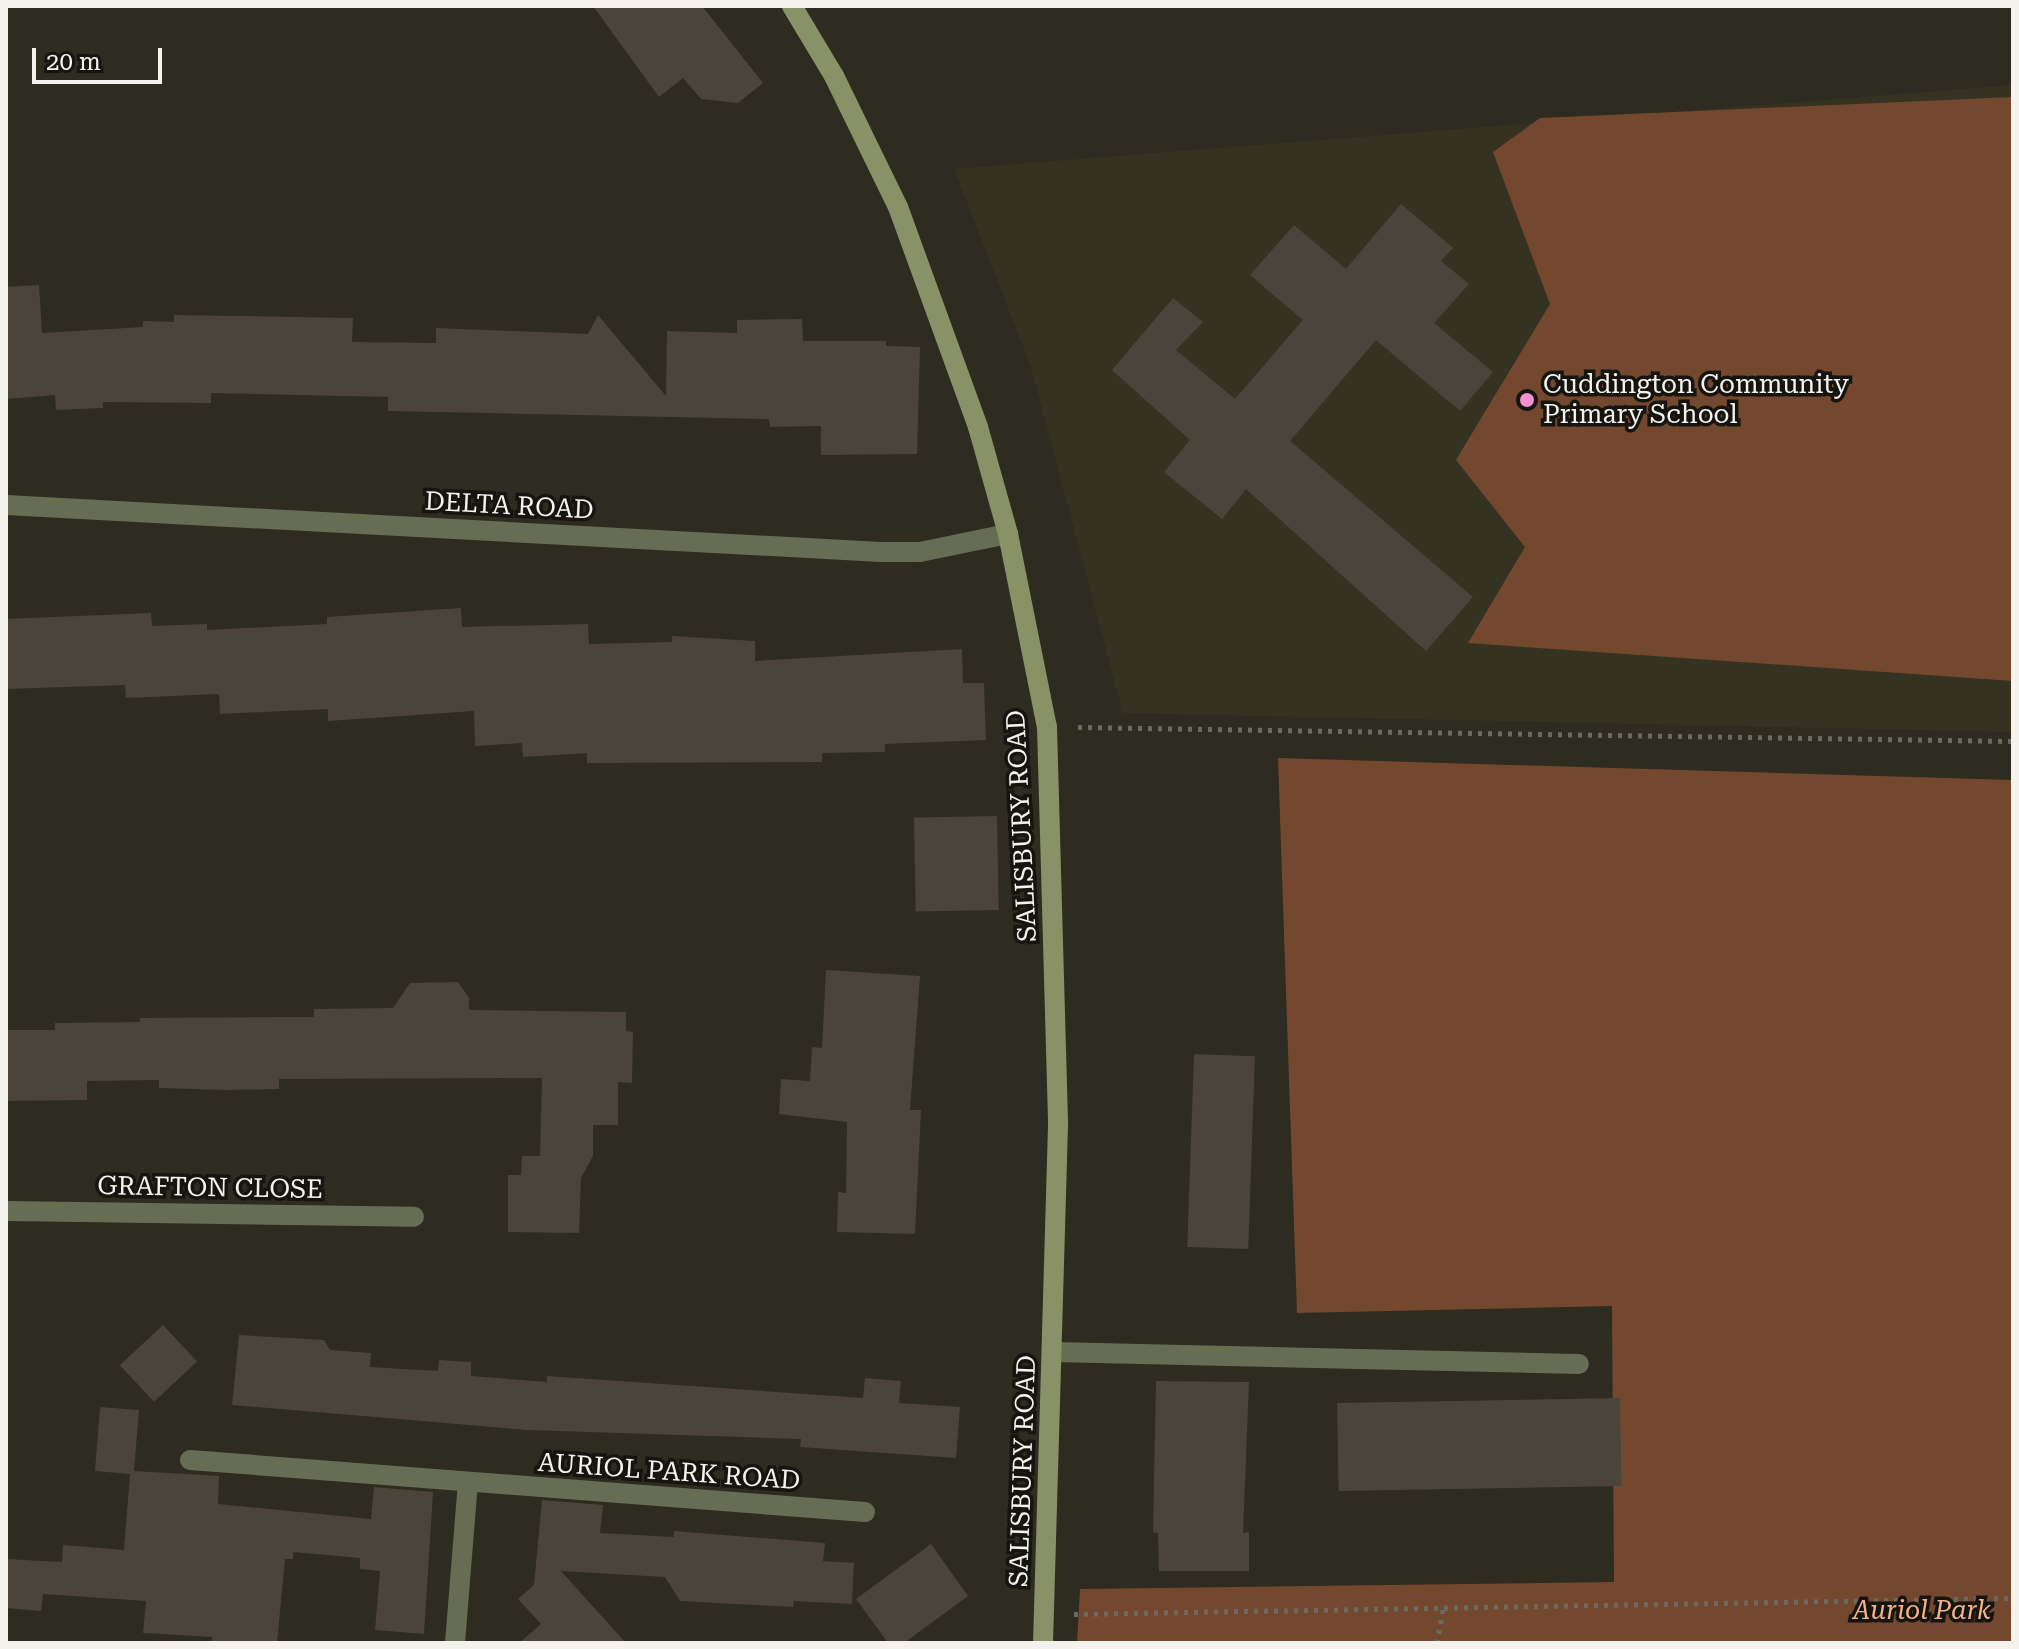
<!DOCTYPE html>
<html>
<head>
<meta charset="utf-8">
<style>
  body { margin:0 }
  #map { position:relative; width:2019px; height:1649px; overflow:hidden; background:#2e2b21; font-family:"Roboto Serif",serif }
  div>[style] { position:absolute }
  .built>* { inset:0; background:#363222 }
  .green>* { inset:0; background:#74482f }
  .building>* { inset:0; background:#4b443b; transform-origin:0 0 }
  .path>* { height:5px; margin-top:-2.5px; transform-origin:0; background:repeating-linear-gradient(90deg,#6c6960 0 4px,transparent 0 10px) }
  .lane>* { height:20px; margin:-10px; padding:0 10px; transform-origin:10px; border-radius:10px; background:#676d52 }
  .street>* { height:20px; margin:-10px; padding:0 10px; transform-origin:10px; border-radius:10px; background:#676d52 }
  .secondary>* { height:20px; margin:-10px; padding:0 10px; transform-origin:10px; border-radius:10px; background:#899167 }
  .dots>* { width:22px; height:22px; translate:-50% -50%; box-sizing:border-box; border:4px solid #15140f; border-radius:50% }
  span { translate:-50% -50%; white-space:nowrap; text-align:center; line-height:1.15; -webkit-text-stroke:7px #15140f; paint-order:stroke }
  .poi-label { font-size:26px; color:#f4f2ec }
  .left { translate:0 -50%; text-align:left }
  .street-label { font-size:26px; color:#f4f2ec }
  .park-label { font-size:26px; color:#f5b18b; font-style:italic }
  .frame { position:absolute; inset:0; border:8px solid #f4f2ec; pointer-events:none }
  .scale { position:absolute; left:32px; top:48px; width:130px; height:36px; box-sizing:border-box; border:4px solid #f4f2ec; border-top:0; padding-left:10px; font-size:24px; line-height:28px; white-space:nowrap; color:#f4f2ec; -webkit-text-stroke:6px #15140f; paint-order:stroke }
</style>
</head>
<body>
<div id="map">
  <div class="built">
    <div style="clip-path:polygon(2013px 85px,2013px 732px,1123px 713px,1031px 367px,954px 169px)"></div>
  </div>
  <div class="green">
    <div style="clip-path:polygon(2013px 97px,2013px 681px,1468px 643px,1525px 547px,1456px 460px,1550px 304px,1493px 152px,1540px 118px)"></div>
    <div style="clip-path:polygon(1278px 758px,2013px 780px,2013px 1643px,1077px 1643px,1080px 1589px,1614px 1582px,1612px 1306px,1297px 1313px)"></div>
  </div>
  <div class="building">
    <div style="clip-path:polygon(593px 6px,702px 6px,763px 83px,738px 103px,701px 99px,683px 78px,659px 97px)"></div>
    <div style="clip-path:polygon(1401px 204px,1453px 248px,1441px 261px,1469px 284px,1434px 323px,1493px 372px,1460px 411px,1376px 340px,1290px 441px,1473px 597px,1426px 651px,1246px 489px,1222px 519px,1164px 472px,1190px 440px,1112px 370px,1173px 298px,1203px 322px,1176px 350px,1235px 399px,1303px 320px,1250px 275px,1294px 225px,1346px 269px)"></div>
    <div style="clip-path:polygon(39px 285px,42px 333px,143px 327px,143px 321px,174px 322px,174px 315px,353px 318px,352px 342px,436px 343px,436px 328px,588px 334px,598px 315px,666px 396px,667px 331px,737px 333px,737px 320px,802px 319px,803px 341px,886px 341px,886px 346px,920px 347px,917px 454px,821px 455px,821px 426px,770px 427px,769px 419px,388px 411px,388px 397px,211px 393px,211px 403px,103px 402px,103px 408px,56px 410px,55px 395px,6px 399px,6px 287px)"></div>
    <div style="clip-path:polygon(461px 608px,462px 627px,588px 624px,589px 644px,672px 642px,672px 636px,755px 641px,755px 661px,962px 649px,963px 683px,984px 683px,986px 740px,885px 744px,885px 752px,822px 753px,822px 762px,587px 763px,587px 753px,523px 757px,522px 743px,475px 746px,474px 711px,328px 721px,328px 709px,220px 714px,219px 694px,126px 698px,125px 685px,6px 689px,6px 619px,151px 613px,152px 626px,207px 624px,207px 630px,327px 624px,327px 617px)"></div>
    <div style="left:997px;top:816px;width:94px;height:83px;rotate:89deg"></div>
    <div style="clip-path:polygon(826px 970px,920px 976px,910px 1110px,921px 1110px,915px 1234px,837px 1232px,838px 1192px,846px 1193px,847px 1122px,779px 1114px,781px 1079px,810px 1081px,812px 1047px,822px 1048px)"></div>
    <div style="clip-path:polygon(458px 982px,469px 998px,469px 1010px,626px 1012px,626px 1031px,633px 1032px,632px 1083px,618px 1082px,618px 1125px,593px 1125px,593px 1156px,581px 1178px,579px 1233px,508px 1232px,508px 1175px,521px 1175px,522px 1156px,540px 1156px,542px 1078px,279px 1079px,279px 1089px,225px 1090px,159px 1088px,159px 1080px,87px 1081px,87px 1100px,6px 1101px,6px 1030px,55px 1030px,55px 1023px,140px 1022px,140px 1018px,314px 1017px,314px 1009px,393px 1008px,410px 983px)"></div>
    <div style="left:1194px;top:1054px;width:61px;height:193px;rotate:2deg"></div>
    <div style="left:163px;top:1325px;width:50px;height:59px;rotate:47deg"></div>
    <div style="clip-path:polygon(239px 1335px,324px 1340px,330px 1350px,371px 1353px,370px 1367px,438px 1371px,439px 1360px,471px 1362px,471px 1376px,547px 1382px,547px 1376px,863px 1398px,865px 1378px,901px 1381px,899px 1403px,960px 1407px,956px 1458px,800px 1447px,801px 1439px,527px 1430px,232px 1405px)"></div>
    <div style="clip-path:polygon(1156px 1381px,1249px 1382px,1243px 1533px,1249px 1532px,1249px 1571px,1159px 1571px,1158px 1533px,1153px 1532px)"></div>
    <div style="left:1620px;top:1398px;width:88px;height:283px;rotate:89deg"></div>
    <div style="clip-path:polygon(100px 1407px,139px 1410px,134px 1471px,219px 1476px,218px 1504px,371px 1519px,374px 1487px,433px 1492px,424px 1634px,375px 1630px,380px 1571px,360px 1569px,360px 1558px,293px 1552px,293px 1559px,285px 1559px,277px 1643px,211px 1643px,212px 1637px,143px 1633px,146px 1601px,43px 1594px,41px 1611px,6px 1608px,6px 1559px,62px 1562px,63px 1545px,124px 1550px,130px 1474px,95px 1471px)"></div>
    <div style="clip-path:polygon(542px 1500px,603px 1505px,600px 1533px,674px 1537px,674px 1531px,825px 1543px,823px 1561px,854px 1563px,852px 1604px,794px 1601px,793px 1607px,680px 1601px,665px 1577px,561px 1571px,626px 1643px,519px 1643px,541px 1624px,518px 1599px,534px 1585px)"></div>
    <div style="clip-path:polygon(931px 1544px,968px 1596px,904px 1643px,888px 1643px,856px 1599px)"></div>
  </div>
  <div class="path">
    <div style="left:1078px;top:727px;width:935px;rotate:0.86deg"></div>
    <div style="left:1074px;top:1614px;width:939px;rotate:-0.98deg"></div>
    <div style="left:1437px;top:1643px;width:36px;rotate:-80deg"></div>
  </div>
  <div class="lane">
    <div style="left:1053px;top:1352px;width:526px;rotate:1.31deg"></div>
  </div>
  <div class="street">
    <div style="left:6px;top:505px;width:876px;rotate:3.07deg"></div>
    <div style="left:881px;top:552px;width:39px"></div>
    <div style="left:920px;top:552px;width:90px;rotate:-11.6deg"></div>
    <div style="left:6px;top:1211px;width:408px;rotate:0.8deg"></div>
    <div style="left:190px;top:1460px;width:677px;rotate:4.41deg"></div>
    <div style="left:455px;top:1643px;width:161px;rotate:-85.4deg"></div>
  </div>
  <div class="secondary">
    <div style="left:792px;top:6px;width:82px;rotate:59deg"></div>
    <div style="left:834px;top:76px;width:146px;rotate:64deg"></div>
    <div style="left:898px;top:207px;width:234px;rotate:70deg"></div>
    <div style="left:978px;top:427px;width:111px;rotate:74.3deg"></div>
    <div style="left:1008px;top:534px;width:197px;rotate:78.6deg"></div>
    <div style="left:1047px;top:727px;width:399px;rotate:88.4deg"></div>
    <div style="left:1058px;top:1126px;width:517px;rotate:91.66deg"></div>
  </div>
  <div class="dots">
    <div style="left:1527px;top:400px;background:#f690d0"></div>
  </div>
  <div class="poi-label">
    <span class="left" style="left:1543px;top:400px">Cuddington Community<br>Primary School</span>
  </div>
  <div class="street-label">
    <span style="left:509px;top:506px;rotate:3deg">DELTA ROAD</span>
    <span style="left:1022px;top:826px;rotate:-93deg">SALISBURY ROAD</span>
    <span style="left:210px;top:1188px;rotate:1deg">GRAFTON CLOSE</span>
    <span style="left:1023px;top:1471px;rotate:-88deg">SALISBURY ROAD</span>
    <span style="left:669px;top:1472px;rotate:4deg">AURIOL PARK ROAD</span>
  </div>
  <div class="park-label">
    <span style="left:1922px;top:1611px">Auriol Park</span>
  </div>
  <div class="frame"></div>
  <div class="scale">20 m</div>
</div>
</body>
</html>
